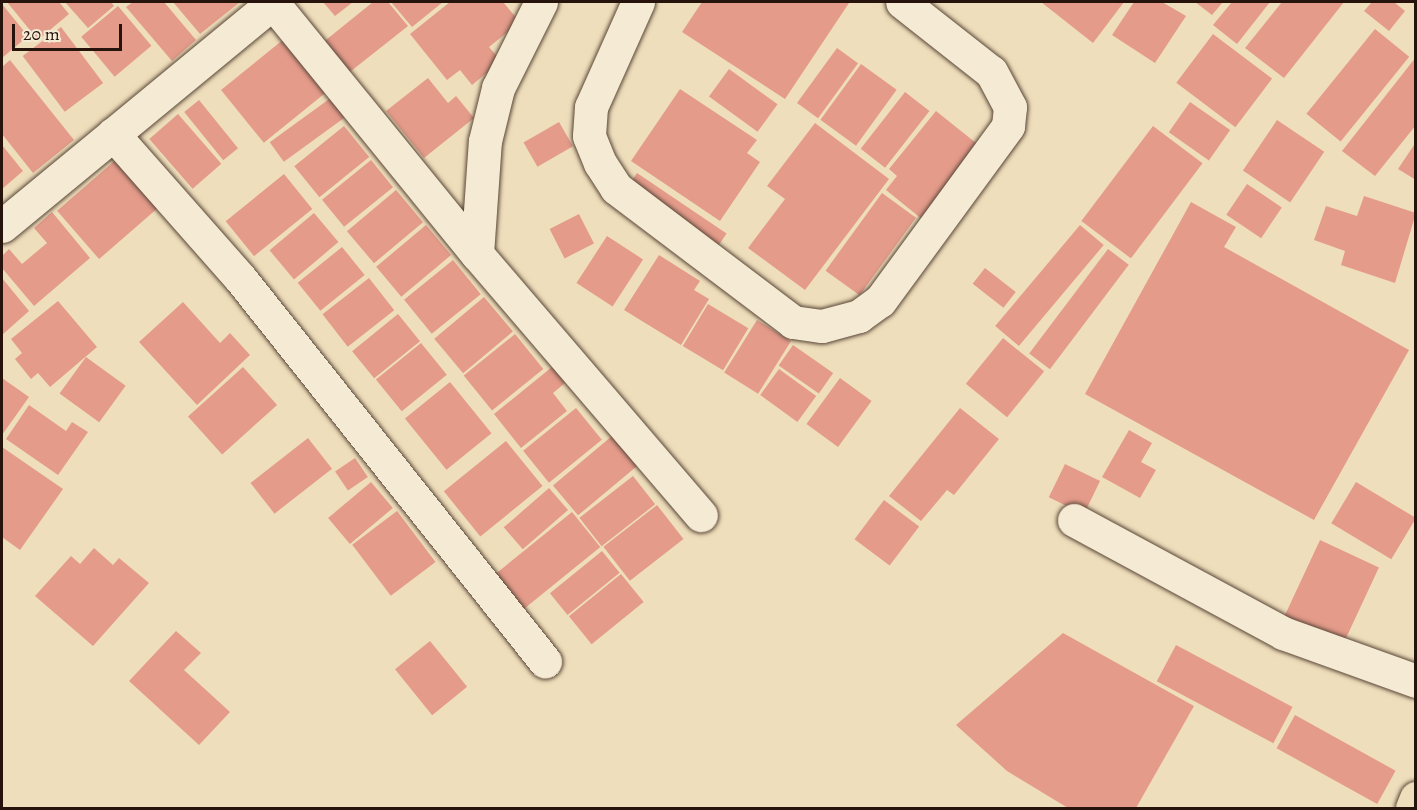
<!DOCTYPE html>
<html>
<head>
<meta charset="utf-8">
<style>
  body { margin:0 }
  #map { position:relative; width:1417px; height:810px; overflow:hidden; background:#efdebb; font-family:Alegreya,serif }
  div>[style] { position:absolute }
  .building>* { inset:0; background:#e49b8a; transform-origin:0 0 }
  .roads { filter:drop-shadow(0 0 2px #584638) drop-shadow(0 0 2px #584638) }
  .minor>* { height:33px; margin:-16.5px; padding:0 16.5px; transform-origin:16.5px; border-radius:16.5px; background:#f5ead3 }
  .highway>* { height:33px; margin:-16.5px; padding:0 16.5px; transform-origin:16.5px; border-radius:16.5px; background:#efdebb }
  span { translate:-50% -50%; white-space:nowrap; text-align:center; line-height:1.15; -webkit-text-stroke:5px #f5ead3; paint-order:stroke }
  .frame { position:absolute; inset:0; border:3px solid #26140c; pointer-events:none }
  .scale { position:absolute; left:12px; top:24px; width:110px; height:27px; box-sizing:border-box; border:3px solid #26140c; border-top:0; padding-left:8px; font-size:18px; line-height:21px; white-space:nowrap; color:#26140c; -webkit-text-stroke:4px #f5ead3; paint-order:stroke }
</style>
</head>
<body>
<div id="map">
  <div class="building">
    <div style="clip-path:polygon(7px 2px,59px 2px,69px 14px,38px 40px)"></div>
    <div style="clip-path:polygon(65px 2px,111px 2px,114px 6px,88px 28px)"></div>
    <div style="clip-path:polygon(133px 2px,164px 2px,196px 40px,172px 61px,126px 7px)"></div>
    <div style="clip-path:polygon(173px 2px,240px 2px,200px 34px)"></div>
    <div style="clip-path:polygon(323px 2px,353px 2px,335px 16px)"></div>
    <div style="clip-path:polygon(373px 2px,388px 2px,408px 26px,341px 79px,316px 48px)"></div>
    <div style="clip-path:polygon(391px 2px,443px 2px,412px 27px)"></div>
    <div style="clip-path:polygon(450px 2px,503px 2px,520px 22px,489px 47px,501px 61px,472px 85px,460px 70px,447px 80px,410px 34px)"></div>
    <div style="clip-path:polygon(702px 2px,846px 2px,849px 3px,785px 99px,682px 32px)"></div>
    <div style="clip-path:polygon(1041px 2px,1124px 2px,1093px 43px)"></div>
    <div style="clip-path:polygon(1134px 2px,1162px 2px,1186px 16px,1155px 63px,1112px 35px)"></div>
    <div style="clip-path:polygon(1195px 2px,1223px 2px,1212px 15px)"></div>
    <div style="clip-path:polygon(1232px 2px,1270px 2px,1237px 44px,1213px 25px)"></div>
    <div style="clip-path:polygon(1282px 2px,1344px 2px,1284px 78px,1245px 48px)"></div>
    <div style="clip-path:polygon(1372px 2px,1394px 2px,1405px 11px,1389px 31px,1364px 11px)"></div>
    <div style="clip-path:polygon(2px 4px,28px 36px,2px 58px)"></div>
    <div style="left:118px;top:6px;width:52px;height:48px;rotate:50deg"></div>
    <div style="left:61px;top:27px;width:70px;height:48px;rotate:53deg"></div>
    <div style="left:1375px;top:29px;width:44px;height:109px;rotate:39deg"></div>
    <div style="left:1213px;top:34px;width:74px;height:61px;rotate:37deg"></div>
    <div style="left:284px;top:39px;width:68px;height:81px;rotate:51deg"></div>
    <div style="left:837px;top:48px;width:26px;height:68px;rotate:36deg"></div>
    <div style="clip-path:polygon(1416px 57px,1416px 125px,1375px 176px,1342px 151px)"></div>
    <div style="clip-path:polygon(10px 60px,74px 140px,33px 173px,2px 134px,2px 67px)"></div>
    <div style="left:861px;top:64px;width:44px;height:69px;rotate:36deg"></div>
    <div style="left:729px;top:69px;width:60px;height:34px;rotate:36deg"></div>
    <div style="clip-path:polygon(428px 78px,448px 103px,456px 96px,474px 118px,424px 158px,386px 111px)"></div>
    <div style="clip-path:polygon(680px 89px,757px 140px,747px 153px,760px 162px,720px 221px,631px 161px)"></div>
    <div style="left:905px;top:92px;width:31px;height:72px;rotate:38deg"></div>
    <div style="left:332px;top:97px;width:24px;height:77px;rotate:54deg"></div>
    <div style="left:199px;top:100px;width:62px;height:19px;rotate:51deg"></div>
    <div style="left:1190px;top:102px;width:49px;height:37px;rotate:35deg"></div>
    <div style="clip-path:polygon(936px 111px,986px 151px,928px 224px,886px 190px,897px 176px,889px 169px)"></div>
    <div style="left:178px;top:114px;width:66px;height:38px;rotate:49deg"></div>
    <div style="left:1277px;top:120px;width:57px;height:61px;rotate:34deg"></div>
    <div style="left:559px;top:122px;width:28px;height:41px;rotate:60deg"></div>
    <div style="clip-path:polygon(815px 123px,889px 179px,805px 290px,748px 248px,785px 199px,767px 186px)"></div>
    <div style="left:344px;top:126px;width:40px;height:64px;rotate:51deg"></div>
    <div style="left:1153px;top:126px;width:62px;height:119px;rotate:37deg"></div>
    <div style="clip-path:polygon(1416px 142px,1416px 180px,1398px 169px)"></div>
    <div style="clip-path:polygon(2px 145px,23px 171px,2px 189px)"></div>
    <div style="left:119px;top:157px;width:64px;height:82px;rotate:49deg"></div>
    <div style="left:371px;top:160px;width:35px;height:63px;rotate:51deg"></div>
    <div style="left:637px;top:173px;width:108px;height:22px;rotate:34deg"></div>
    <div style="left:284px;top:174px;width:45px;height:75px;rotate:51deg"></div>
    <div style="left:1247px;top:184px;width:42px;height:37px;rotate:34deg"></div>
    <div style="left:396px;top:190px;width:42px;height:64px;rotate:50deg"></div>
    <div style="left:882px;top:193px;width:42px;height:96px;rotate:36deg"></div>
    <div style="clip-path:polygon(1364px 196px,1416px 213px,1395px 283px,1341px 265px,1345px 251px,1314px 240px,1326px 206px,1357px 216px)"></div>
    <div style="clip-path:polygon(1191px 202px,1236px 227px,1224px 247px,1409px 350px,1314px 520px,1085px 394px)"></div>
    <div style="clip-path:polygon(52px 212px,90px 258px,34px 306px,2px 268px,2px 256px,9px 249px,22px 264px,47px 243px,34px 228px)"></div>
    <div style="left:314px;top:213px;width:38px;height:58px;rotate:50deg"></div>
    <div style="left:579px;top:214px;width:33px;height:33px;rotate:63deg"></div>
    <div style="left:426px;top:225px;width:39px;height:65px;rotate:50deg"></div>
    <div style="left:1080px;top:225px;width:31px;height:132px;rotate:40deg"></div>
    <div style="left:607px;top:236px;width:43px;height:56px;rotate:33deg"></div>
    <div style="left:342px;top:247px;width:36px;height:57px;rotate:51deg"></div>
    <div style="left:1108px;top:249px;width:26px;height:131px;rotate:37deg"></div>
    <div style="clip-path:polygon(659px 255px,700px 281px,694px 290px,709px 299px,681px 345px,624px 310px)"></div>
    <div style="left:453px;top:260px;width:44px;height:63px;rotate:51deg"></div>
    <div style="left:985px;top:268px;width:39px;height:20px;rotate:38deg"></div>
    <div style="clip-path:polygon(2px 278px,29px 311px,2px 335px)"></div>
    <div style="left:369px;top:278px;width:41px;height:59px;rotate:52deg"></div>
    <div style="left:484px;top:297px;width:45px;height:65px;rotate:50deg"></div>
    <div style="clip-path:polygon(58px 301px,97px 347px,50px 387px,38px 373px,31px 379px,15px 359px,22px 353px,11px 339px)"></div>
    <div style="clip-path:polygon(183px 302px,220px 343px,230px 333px,250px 355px,197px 405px,139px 342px)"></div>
    <div style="left:708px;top:304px;width:47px;height:49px;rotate:31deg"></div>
    <div style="left:398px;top:314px;width:35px;height:59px;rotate:51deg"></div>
    <div style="left:757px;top:320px;width:40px;height:62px;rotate:32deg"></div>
    <div style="left:515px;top:334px;width:45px;height:66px;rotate:51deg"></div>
    <div style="left:1003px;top:338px;width:53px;height:59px;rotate:39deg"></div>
    <div style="left:421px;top:343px;width:41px;height:58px;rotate:51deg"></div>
    <div style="left:793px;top:345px;width:49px;height:25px;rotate:35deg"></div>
    <div style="left:86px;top:357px;width:49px;height:45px;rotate:36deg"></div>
    <div style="left:243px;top:367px;width:51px;height:74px;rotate:48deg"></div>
    <div style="clip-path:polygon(552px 367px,565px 383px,553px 393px,567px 411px,521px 448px,494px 414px)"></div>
    <div style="left:779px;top:369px;width:46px;height:32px;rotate:36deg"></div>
    <div style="clip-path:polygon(2px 378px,29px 397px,2px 435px)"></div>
    <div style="left:840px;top:378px;width:39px;height:57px;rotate:36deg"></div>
    <div style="left:450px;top:382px;width:66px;height:58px;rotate:51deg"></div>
    <div style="clip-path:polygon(29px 405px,66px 431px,72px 422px,88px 432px,58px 475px,6px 439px)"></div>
    <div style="left:576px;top:408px;width:41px;height:68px;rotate:51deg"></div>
    <div style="clip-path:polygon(960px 408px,999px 439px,954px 495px,947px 490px,921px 521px,889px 496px)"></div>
    <div style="clip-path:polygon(1129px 430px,1152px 443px,1141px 462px,1156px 470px,1140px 498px,1102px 477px)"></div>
    <div style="left:612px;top:436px;width:39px;height:77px;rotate:50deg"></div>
    <div style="left:308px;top:438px;width:39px;height:73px;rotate:52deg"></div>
    <div style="left:506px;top:441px;width:58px;height:80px;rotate:51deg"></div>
    <div style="clip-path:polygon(2px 447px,63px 489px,20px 550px,2px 537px)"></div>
    <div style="left:355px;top:458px;width:23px;height:24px;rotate:56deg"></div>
    <div style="left:1065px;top:464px;width:39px;height:37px;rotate:26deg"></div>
    <div style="left:633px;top:476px;width:36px;height:68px;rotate:52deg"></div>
    <div style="left:371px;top:482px;width:34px;height:56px;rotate:50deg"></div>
    <div style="left:1356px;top:482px;width:70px;height:48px;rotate:31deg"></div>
    <div style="left:549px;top:488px;width:29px;height:60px;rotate:49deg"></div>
    <div style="left:884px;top:500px;width:44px;height:49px;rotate:37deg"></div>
    <div style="left:657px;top:505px;width:43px;height:68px;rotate:52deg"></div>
    <div style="left:397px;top:511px;width:64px;height:56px;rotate:53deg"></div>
    <div style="left:572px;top:512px;width:45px;height:98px;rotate:51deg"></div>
    <div style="left:1320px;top:540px;width:65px;height:85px;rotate:25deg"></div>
    <div style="clip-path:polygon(94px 548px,113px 565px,119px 558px,149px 583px,93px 646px,35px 596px,71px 556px,80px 564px)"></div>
    <div style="left:602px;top:551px;width:28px;height:67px;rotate:51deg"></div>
    <div style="left:621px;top:574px;width:36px;height:67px;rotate:51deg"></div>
    <div style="clip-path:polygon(176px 631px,201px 653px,184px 670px,230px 712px,199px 745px,129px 681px)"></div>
    <div style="clip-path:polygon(1063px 633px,1194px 706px,1136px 808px,1068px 808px,1007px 771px,956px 725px)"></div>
    <div style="left:430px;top:641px;width:59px;height:45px;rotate:51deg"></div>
    <div style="left:1176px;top:645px;width:132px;height:41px;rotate:28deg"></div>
    <div style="left:1295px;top:715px;width:115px;height:38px;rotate:29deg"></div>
  </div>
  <div class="roads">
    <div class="minor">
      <div style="left:272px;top:2px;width:325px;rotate:50.9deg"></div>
      <div style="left:477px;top:254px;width:344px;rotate:49.4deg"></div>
      <div style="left:638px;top:2px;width:115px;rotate:114.1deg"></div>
      <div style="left:591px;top:107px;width:29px;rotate:94deg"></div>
      <div style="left:589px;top:136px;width:29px;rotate:68deg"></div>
      <div style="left:600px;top:163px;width:30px;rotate:57deg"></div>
      <div style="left:616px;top:188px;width:222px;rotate:37.1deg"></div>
      <div style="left:793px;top:322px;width:29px;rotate:8deg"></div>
      <div style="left:822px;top:326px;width:38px;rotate:-15deg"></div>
      <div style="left:859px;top:316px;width:26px;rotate:-36deg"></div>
      <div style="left:880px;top:301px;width:217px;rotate:-53.8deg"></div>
      <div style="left:1008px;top:126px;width:19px;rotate:-84deg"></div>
      <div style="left:1010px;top:107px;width:40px;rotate:-118deg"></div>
      <div style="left:991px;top:72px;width:113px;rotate:-141.8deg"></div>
      <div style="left:113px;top:134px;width:192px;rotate:48.6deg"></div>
      <div style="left:240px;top:278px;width:490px;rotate:51.5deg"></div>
      <div style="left:2px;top:226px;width:351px;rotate:-39.5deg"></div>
      <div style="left:477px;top:254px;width:113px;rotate:-86deg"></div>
      <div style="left:485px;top:141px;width:55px;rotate:-76.2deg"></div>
      <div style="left:498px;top:88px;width:96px;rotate:-63.4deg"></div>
      <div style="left:1074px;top:520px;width:238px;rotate:28.4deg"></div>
      <div style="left:1283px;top:633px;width:141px;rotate:19.8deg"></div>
    </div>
    <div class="highway">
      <div style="left:1412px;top:808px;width:11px;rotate:-68deg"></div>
    </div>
  </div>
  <div class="frame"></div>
  <div class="scale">20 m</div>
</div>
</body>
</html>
